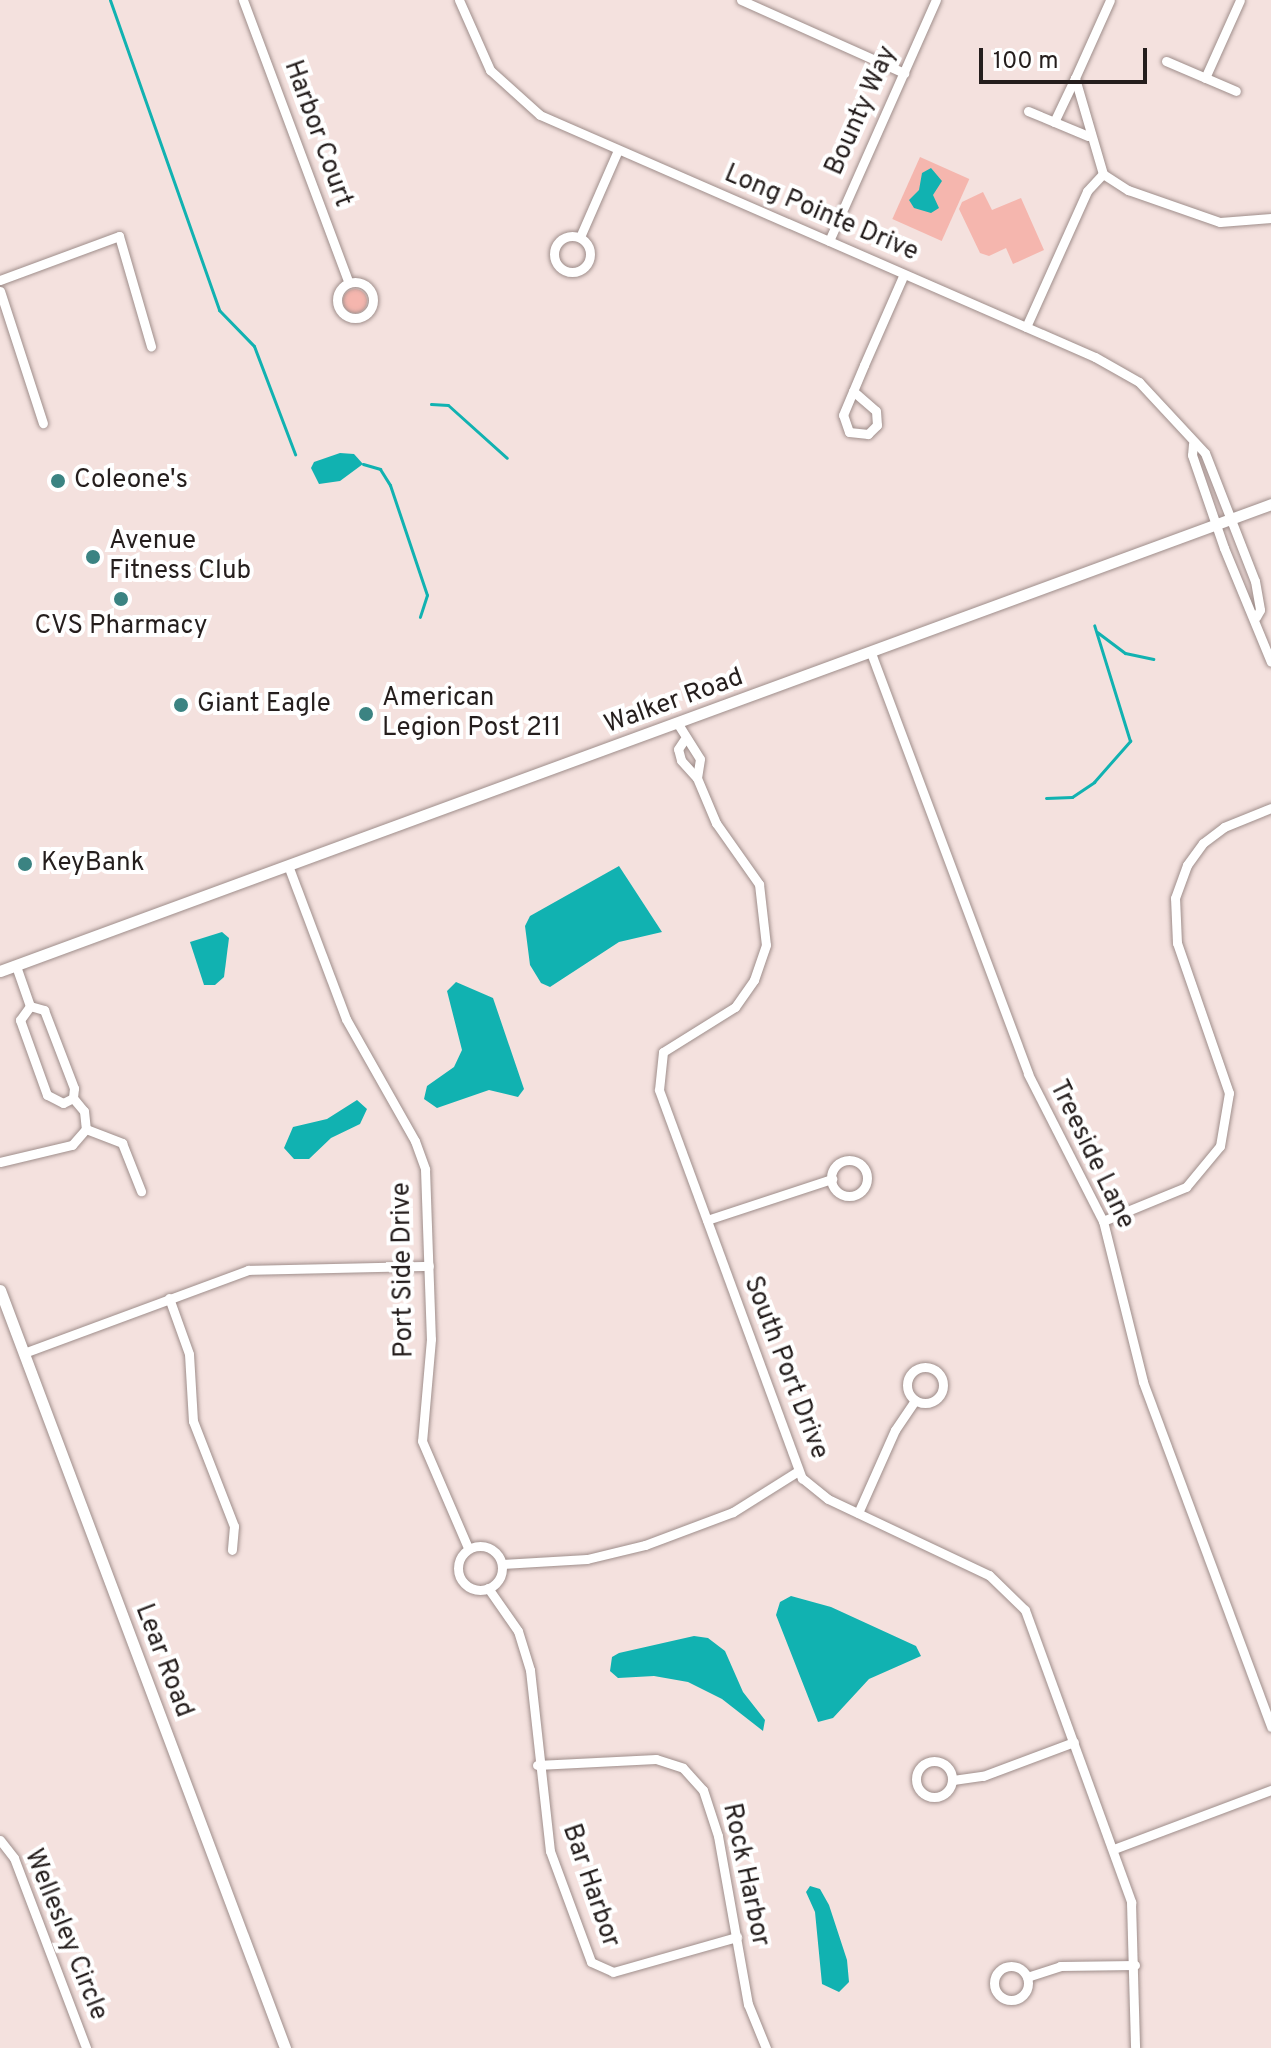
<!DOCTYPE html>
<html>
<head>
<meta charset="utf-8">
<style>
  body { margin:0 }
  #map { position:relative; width:1271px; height:2048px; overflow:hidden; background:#f4e1de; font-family:Overpass,sans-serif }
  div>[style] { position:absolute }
  .green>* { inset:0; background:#f5b6ae; transform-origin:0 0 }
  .round { border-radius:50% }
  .water>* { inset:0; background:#11b2b1 }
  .stream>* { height:3px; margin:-1.5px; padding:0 1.5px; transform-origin:1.5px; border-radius:1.5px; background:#11b2b1 }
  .roads { filter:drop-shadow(0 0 2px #9f8e8b) drop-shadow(0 0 2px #9f8e8b) }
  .minor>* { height:9px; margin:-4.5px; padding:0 4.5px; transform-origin:4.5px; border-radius:4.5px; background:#fff }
  .minor>.ring { margin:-4.5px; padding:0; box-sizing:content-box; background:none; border:9px solid #fff; border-radius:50% }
  .tertiary>* { height:11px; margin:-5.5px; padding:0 5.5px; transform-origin:5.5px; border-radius:5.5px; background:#fff }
  .dots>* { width:22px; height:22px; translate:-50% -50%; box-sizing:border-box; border:4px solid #fff; border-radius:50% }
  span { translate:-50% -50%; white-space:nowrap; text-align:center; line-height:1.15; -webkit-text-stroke:8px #fff; paint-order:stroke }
  .street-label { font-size:26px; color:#251e1d }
  .poi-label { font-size:26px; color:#251e1d }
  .left { translate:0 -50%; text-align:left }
  .scale { position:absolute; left:979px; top:48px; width:168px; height:36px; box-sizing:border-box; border:4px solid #251e1d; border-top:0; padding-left:10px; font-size:24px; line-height:28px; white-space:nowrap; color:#251e1d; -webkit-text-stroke:6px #fff; paint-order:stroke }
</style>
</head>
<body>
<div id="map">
  <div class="green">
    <div style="left:920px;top:157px;width:54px;height:68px;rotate:24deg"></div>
    <div style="clip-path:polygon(983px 192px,992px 210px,1021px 198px,1044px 250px,1013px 264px,1006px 248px,989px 256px,980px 253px,959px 209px,962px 202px)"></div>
    <div class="round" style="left:343px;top:289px;width:24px;height:24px"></div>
  </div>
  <div class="water">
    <div style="clip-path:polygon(931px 168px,942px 181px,933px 195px,939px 208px,931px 213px,914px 208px,909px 200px,919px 190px,922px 173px)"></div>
    <div style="clip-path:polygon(340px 453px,354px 454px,363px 464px,340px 481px,319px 484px,311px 468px,314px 462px)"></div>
    <div style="clip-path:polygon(619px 866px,662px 932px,619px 942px,550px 987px,541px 983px,530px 965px,525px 926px,530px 916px)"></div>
    <div style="clip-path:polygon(222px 932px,229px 938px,224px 977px,215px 985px,204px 985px,190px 942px)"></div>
    <div style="clip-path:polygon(456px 982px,493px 998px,524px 1089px,518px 1097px,489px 1090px,437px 1108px,424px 1099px,427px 1086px,454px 1067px,462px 1050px,447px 991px)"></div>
    <div style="clip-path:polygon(357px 1100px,367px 1109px,360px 1124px,331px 1138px,309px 1159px,294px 1159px,284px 1148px,293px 1127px,327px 1119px)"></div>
    <div style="clip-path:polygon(791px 1596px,831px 1607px,916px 1646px,921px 1656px,869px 1679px,833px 1718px,818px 1722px,776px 1615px,780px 1602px)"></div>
    <div style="clip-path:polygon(694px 1636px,708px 1638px,725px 1651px,743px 1692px,765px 1720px,763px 1731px,722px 1699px,688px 1682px,654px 1676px,618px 1678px,610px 1671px,612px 1657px,619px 1653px)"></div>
    <div style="clip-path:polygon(810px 1886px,820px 1889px,829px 1905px,847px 1960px,849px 1982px,839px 1992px,822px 1984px,815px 1912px,806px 1892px)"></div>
  </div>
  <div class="stream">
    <div style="left:110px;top:0;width:329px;rotate:70.6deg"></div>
    <div style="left:219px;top:310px;width:50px;rotate:45.8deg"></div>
    <div style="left:254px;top:346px;width:116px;rotate:69.2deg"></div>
    <div style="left:431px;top:404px;width:17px;rotate:3deg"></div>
    <div style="left:448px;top:405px;width:79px;rotate:41.9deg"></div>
    <div style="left:363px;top:464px;width:18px;rotate:16deg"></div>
    <div style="left:380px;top:469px;width:19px;rotate:58deg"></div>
    <div style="left:390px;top:485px;width:116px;rotate:71.4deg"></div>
    <div style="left:427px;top:595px;width:23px;rotate:108deg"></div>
    <div style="left:1097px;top:632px;width:35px;rotate:37deg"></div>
    <div style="left:1125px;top:653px;width:29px;rotate:12deg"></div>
    <div style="left:1046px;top:798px;width:26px;rotate:-2deg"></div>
    <div style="left:1072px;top:797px;width:27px;rotate:-34deg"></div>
    <div style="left:1094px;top:782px;width:55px;rotate:-48.7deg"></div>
    <div style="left:1130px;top:741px;width:121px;rotate:-107.2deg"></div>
  </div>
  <div class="roads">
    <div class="minor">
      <div style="left:243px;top:0;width:302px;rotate:69.5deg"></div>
      <div style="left:459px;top:0;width:77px;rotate:66.1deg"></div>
      <div style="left:490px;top:70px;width:67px;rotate:42deg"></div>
      <div style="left:540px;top:115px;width:605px;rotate:23.56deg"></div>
      <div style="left:1095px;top:357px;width:51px;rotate:29.6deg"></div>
      <div style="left:1139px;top:382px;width:97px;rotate:47.1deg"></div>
      <div style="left:1205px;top:453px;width:137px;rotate:68.7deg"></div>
      <div style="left:1255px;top:581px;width:29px;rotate:80deg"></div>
      <div style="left:1260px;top:610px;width:8px;rotate:120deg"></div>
      <div style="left:741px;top:0;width:179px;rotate:24.1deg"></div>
      <div style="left:1166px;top:61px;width:76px;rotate:23.2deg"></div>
      <div style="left:1205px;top:78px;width:85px;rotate:-65.8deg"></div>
      <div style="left:1028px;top:111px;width:65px;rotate:22.6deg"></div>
      <div style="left:1054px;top:122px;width:49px;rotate:-64.5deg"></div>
      <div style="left:1103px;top:174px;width:100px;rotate:-106.3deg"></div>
      <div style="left:1075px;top:78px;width:85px;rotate:-65.8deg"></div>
      <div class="ring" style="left:554px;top:236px;width:27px;height:27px"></div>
      <div style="left:580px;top:237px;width:95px;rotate:-66.4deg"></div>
      <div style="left:829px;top:241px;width:264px;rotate:-66.1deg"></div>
      <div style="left:0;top:280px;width:127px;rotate:-20.3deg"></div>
      <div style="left:119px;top:236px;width:115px;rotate:73.8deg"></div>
      <div class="ring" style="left:337px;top:282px;width:27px;height:27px"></div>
      <div style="left:0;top:291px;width:139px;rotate:72deg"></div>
      <div style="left:1026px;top:327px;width:149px;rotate:-65.8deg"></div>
      <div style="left:1087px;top:191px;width:23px;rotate:-47deg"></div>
      <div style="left:1103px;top:174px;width:30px;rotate:33deg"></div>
      <div style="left:1128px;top:190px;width:97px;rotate:19.2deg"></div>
      <div style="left:1220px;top:222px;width:51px;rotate:-4.5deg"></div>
      <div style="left:853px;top:391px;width:30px;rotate:41deg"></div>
      <div style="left:876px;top:411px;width:14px;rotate:86deg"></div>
      <div style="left:877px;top:425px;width:13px;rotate:135deg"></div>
      <div style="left:868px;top:434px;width:19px;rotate:-174deg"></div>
      <div style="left:849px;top:432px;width:18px;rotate:-109deg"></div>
      <div style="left:843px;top:415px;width:54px;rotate:-67.2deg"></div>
      <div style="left:864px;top:365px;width:99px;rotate:-66.3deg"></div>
      <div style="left:1193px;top:444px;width:11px;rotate:95deg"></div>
      <div style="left:1192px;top:455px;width:98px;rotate:71deg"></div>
      <div style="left:1224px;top:548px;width:123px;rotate:67.6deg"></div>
      <div style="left:871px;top:653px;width:449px;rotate:69.5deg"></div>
      <div style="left:1028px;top:1074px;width:165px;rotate:63deg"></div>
      <div style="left:1103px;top:1221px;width:166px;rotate:76deg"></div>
      <div style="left:1143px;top:1382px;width:368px;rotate:69.6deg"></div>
      <div style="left:678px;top:724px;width:41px;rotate:57.8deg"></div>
      <div style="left:700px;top:759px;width:19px;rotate:99deg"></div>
      <div style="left:697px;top:778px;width:24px;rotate:-132deg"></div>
      <div style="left:681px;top:760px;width:11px;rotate:-105deg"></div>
      <div style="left:678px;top:749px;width:11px;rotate:-56deg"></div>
      <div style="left:697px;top:778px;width:49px;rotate:67.1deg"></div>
      <div style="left:716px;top:823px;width:75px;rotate:54.8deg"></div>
      <div style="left:759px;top:884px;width:61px;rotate:83.5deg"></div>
      <div style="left:766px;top:945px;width:37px;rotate:109deg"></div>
      <div style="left:754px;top:980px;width:33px;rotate:125deg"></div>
      <div style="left:735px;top:1007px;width:85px;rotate:148deg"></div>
      <div style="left:663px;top:1052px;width:38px;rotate:96deg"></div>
      <div style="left:659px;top:1090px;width:414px;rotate:69.8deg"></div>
      <div style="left:802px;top:1478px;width:33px;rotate:39deg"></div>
      <div style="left:828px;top:1499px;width:178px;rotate:25.3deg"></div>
      <div style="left:989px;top:1575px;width:50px;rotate:44.2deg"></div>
      <div style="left:1025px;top:1610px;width:311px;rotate:70deg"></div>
      <div style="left:1131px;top:1902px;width:146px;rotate:88.4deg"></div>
      <div style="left:289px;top:868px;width:161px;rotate:69.3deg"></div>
      <div style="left:346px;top:1019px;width:140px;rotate:60.5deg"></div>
      <div style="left:415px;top:1141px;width:30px;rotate:70deg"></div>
      <div style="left:425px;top:1169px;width:170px;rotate:88deg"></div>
      <div style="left:431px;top:1339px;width:102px;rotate:95deg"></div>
      <div style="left:422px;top:1441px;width:116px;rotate:66.7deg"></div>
      <div style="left:16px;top:966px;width:42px;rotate:70.7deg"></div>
      <div style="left:30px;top:1006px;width:15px;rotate:16deg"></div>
      <div style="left:44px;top:1010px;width:84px;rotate:69deg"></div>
      <div style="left:74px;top:1088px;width:10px;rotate:96deg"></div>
      <div style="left:73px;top:1098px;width:11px;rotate:153deg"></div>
      <div style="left:63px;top:1103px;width:18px;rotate:-153deg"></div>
      <div style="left:47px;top:1095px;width:80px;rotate:-109.8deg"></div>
      <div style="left:20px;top:1020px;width:17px;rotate:-54deg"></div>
      <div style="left:73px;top:1098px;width:17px;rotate:50deg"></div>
      <div style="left:84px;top:1111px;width:18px;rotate:84deg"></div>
      <div class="ring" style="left:831px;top:1160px;width:27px;height:27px"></div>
      <div style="left:0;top:1162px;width:74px;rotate:-13.3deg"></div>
      <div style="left:72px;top:1145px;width:21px;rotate:-49deg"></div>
      <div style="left:86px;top:1129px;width:39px;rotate:21deg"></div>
      <div style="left:122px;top:1143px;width:52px;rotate:68.4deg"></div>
      <div style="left:707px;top:1220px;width:132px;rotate:-18.2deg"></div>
      <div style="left:1103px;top:1221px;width:90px;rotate:-22.3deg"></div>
      <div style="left:1186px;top:1187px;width:53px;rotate:-50.3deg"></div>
      <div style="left:1220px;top:1146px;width:54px;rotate:-80.4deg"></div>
      <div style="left:1229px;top:1093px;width:159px;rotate:-109.1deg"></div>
      <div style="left:1177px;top:943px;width:45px;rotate:-92.5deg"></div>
      <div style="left:1175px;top:898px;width:35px;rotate:-70deg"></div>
      <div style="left:1187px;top:865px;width:27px;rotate:-54deg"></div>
      <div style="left:1203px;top:843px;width:26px;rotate:-37deg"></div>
      <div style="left:1224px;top:827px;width:51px;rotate:-22deg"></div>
      <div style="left:169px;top:1298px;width:59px;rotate:70.3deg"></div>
      <div style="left:189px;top:1354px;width:67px;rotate:86.6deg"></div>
      <div style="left:193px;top:1421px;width:113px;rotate:68.7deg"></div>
      <div style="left:234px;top:1526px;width:24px;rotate:95deg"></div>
      <div style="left:24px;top:1353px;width:239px;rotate:-20.3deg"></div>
      <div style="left:248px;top:1270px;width:181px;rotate:-1.3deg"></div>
      <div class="ring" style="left:907px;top:1367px;width:27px;height:27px"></div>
      <div style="left:858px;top:1513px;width:91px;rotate:-66deg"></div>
      <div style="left:895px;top:1430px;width:36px;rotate:-56deg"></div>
      <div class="ring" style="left:458px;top:1546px;width:35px;height:35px"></div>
      <div style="left:502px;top:1564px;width:85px;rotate:-3.4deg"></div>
      <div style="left:587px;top:1559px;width:60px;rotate:-13.6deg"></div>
      <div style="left:645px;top:1545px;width:94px;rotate:-20.6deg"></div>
      <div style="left:733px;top:1512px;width:77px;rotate:-32.2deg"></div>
      <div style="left:488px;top:1588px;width:52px;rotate:55.1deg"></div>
      <div style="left:518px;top:1631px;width:41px;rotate:72.9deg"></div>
      <div style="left:530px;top:1670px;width:182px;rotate:83.7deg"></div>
      <div style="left:550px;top:1851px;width:118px;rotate:69.7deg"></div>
      <div style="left:591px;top:1962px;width:24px;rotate:24deg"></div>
      <div style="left:613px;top:1972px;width:129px;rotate:-15.8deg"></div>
      <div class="ring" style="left:916px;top:1761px;width:27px;height:27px"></div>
      <div style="left:537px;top:1765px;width:119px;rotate:-2.9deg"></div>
      <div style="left:656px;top:1759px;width:28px;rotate:18deg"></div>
      <div style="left:683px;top:1768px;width:30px;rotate:48deg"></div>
      <div style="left:703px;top:1790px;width:48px;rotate:71.9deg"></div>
      <div style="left:718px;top:1836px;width:171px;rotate:79.9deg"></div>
      <div style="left:748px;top:2004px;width:48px;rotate:67.8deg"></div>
      <div style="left:953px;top:1780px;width:30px;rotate:-8deg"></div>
      <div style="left:983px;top:1776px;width:97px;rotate:-20.5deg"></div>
      <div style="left:0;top:1840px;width:23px;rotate:52deg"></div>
      <div style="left:14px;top:1858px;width:203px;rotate:69.2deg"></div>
      <div style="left:1114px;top:1849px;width:168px;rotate:-20.6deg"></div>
      <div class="ring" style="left:994px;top:1966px;width:25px;height:25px"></div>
      <div style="left:1027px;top:1977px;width:35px;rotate:-18deg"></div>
      <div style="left:1060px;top:1966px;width:75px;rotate:-0.8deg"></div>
    </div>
    <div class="tertiary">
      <div style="left:0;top:971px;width:1354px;rotate:-20.17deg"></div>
      <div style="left:0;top:1290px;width:810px;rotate:69.39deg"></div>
    </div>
  </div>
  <div class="dots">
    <div style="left:58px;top:481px;background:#3b8382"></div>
    <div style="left:93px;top:557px;background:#3b8382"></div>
    <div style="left:121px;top:599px;background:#3b8382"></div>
    <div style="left:181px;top:705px;background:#3b8382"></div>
    <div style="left:366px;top:714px;background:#3b8382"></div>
    <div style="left:25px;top:864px;background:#3b8382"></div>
  </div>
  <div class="street-label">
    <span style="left:862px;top:111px;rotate:-66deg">Bounty Way</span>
    <span style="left:317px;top:134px;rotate:70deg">Harbor Court</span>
    <span style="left:821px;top:214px;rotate:23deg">Long Pointe Drive</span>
    <span style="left:674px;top:702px;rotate:-20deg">Walker Road</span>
    <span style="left:1091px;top:1155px;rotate:64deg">Treeside Lane</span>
    <span style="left:404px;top:1270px;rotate:-91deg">Port Side Drive</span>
    <span style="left:785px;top:1368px;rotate:69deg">South Port Drive</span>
    <span style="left:163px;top:1661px;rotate:69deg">Lear Road</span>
    <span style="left:745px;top:1875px;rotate:78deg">Rock Harbor</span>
    <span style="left:590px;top:1886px;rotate:71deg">Bar Harbor</span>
    <span style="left:65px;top:1935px;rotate:68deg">Wellesley Circle</span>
  </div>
  <div class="poi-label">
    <span class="left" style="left:74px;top:481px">Coleone's</span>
    <span class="left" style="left:109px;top:557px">Avenue<br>Fitness Club</span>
    <span style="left:121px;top:627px">CVS Pharmacy</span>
    <span class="left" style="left:382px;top:714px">American<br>Legion Post 211</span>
    <span class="left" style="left:197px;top:705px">Giant Eagle</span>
    <span class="left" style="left:41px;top:864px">KeyBank</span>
  </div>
  <div class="scale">100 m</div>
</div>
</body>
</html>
